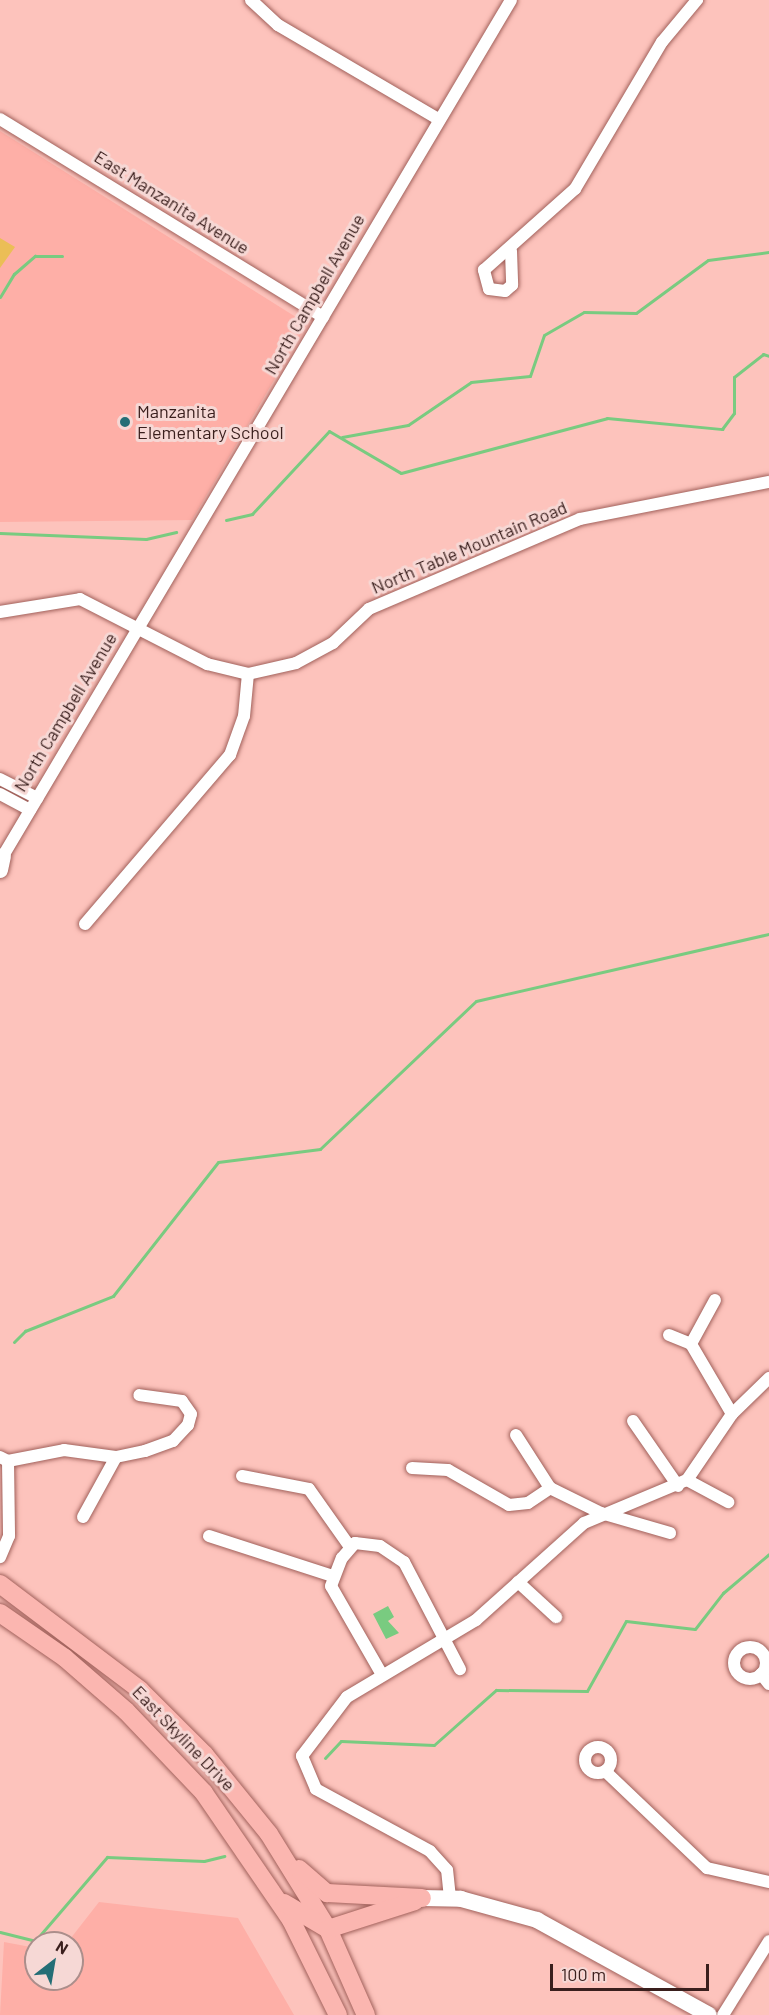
<!DOCTYPE html>
<html>
<head>
<meta charset="utf-8">
<style>
  body { margin:0 }
  #map { position:relative; width:769px; height:2015px; overflow:hidden; background:#fdc3bc; font-family:Barlow,sans-serif }
  div>[style] { position:absolute }
  .built>* { inset:0; background:#feafa7 }
  .green>* { inset:0; background:#ebbe56 }
  .water>* { inset:0; background:#79cb80 }
  .stream>* { height:3px; margin:-1.5px; padding:0 1.5px; transform-origin:1.5px; border-radius:1.5px; background:#79cb80 }
  .roads { filter:drop-shadow(0 0 2px #a1615b) drop-shadow(0 0 2px #a1615b) }
  .street>* { height:12px; margin:-6px; padding:0 6px; transform-origin:6px; border-radius:6px; background:#fff }
  .street>.ring { margin:-6px; padding:0; box-sizing:content-box; background:none; border:12px solid #fff; border-radius:50% }
  .secondary>* { height:16px; margin:-8px; padding:0 8px; transform-origin:8px; border-radius:8px; background:#fff }
  .primary>* { height:18px; margin:-9px; padding:0 9px; transform-origin:9px; border-radius:9px; background:#fbb6b0 }
  .dots>* { width:16px; height:16px; translate:-50% -50%; box-sizing:border-box; border:3px solid #f6d8d5; border-radius:50% }
  span { translate:-50% -50%; white-space:nowrap; text-align:center; line-height:1.15; -webkit-text-stroke:6px #f6d8d5; paint-order:stroke }
  .street-label { font-size:18px; color:#3a1f1d }
  .poi-label { font-size:18px; color:#3a1f1d }
  .left { translate:0 -50%; text-align:left }
  .north { position:absolute; left:24px; top:1931px; width:60px; height:60px; box-sizing:border-box; background:#f6d8d5; border:2px solid #ab8e8b; border-radius:50%; rotate:31deg; font-size:16px; font-weight:700; line-height:24px; text-align:center; color:#3a1f1d }
  .north::after { content:''; display:block; margin:auto; width:21px; height:27px; background:#246e76; clip-path:polygon(50% 0,100% 100%,50% 72%,0 100%) }
  .scale { position:absolute; left:550px; top:1964px; width:159px; height:27px; box-sizing:border-box; border:3px solid #3a1f1d; border-top:0; padding-left:8px; font-size:18px; line-height:21px; white-space:nowrap; color:#3a1f1d; -webkit-text-stroke:4px #f6d8d5; paint-order:stroke }
</style>
</head>
<body>
<div id="map">
  <div class="built">
    <div style="clip-path:polygon(0 131px,307px 324px,192px 520px,0 522px)"></div>
    <div style="clip-path:polygon(99px 1902px,238px 1918px,294px 2015px,0 2015px,4px 1942px,36px 1948px,36px 1979px,72px 1979px,72px 1943px,67px 1943px)"></div>
  </div>
  <div class="green">
    <div style="clip-path:polygon(0 238px,15px 247px,0 268px)"></div>
  </div>
  <div class="water">
    <div style="clip-path:polygon(388px 1606px,394px 1617px,388px 1621px,399px 1633px,386px 1639px,373px 1614px)"></div>
  </div>
  <div class="stream">
    <div style="left:0;top:297px;width:27px;rotate:-59deg"></div>
    <div style="left:14px;top:274px;width:28px;rotate:-41deg"></div>
    <div style="left:35px;top:256px;width:27px"></div>
    <div style="left:342px;top:437px;width:67px;rotate:-10.3deg"></div>
    <div style="left:408px;top:425px;width:76px;rotate:-34.3deg"></div>
    <div style="left:471px;top:382px;width:59px;rotate:-5.8deg"></div>
    <div style="left:530px;top:376px;width:43px;rotate:-71.1deg"></div>
    <div style="left:544px;top:335px;width:46px;rotate:-29.9deg"></div>
    <div style="left:584px;top:312px;width:52px;rotate:1.1deg"></div>
    <div style="left:636px;top:313px;width:89px;rotate:-36.4deg"></div>
    <div style="left:708px;top:260px;width:62px;rotate:-7.5deg"></div>
    <div style="left:226px;top:520px;width:27px;rotate:-13deg"></div>
    <div style="left:252px;top:514px;width:113px;rotate:-47.1deg"></div>
    <div style="left:329px;top:431px;width:83px;rotate:30.3deg"></div>
    <div style="left:401px;top:473px;width:213px;rotate:-14.9deg"></div>
    <div style="left:607px;top:418px;width:116px;rotate:5.5deg"></div>
    <div style="left:722px;top:429px;width:20px;rotate:-53deg"></div>
    <div style="left:734px;top:413px;width:36px;rotate:-90deg"></div>
    <div style="left:734px;top:377px;width:37px;rotate:-38deg"></div>
    <div style="left:763px;top:354px;width:6px;rotate:18deg"></div>
    <div style="left:0;top:533px;width:146px;rotate:2.4deg"></div>
    <div style="left:146px;top:539px;width:31px;rotate:-13deg"></div>
    <div style="left:14px;top:1342px;width:16px;rotate:-45deg"></div>
    <div style="left:25px;top:1331px;width:95px;rotate:-21.7deg"></div>
    <div style="left:113px;top:1296px;width:170px;rotate:-51.9deg"></div>
    <div style="left:218px;top:1162px;width:103px;rotate:-7.3deg"></div>
    <div style="left:320px;top:1149px;width:215px;rotate:-43.5deg"></div>
    <div style="left:476px;top:1001px;width:301px;rotate:-12.9deg"></div>
    <div style="left:325px;top:1758px;width:23px;rotate:-47deg"></div>
    <div style="left:341px;top:1741px;width:93px;rotate:2.5deg"></div>
    <div style="left:434px;top:1745px;width:83px;rotate:-41.6deg"></div>
    <div style="left:496px;top:1690px;width:91px;rotate:0.6deg"></div>
    <div style="left:587px;top:1691px;width:80px;rotate:-60.9deg"></div>
    <div style="left:626px;top:1621px;width:69px;rotate:6.6deg"></div>
    <div style="left:695px;top:1629px;width:46px;rotate:-52.1deg"></div>
    <div style="left:723px;top:1593px;width:60px;rotate:-40.3deg"></div>
    <div style="left:0;top:1932px;width:36px;rotate:14deg"></div>
    <div style="left:35px;top:1941px;width:111px;rotate:-49.4deg"></div>
    <div style="left:107px;top:1857px;width:97px;rotate:2.4deg"></div>
    <div style="left:204px;top:1861px;width:21px;rotate:-14deg"></div>
  </div>
  <div class="roads">
    <div class="street">
      <div style="left:251px;top:0;width:37px;rotate:43deg"></div>
      <div style="left:278px;top:25px;width:186px;rotate:30.4deg"></div>
      <div style="left:0;top:119px;width:379px;rotate:31.5deg"></div>
      <div style="left:511px;top:251px;width:34px;rotate:88deg"></div>
      <div style="left:512px;top:285px;width:9px;rotate:139deg"></div>
      <div style="left:505px;top:291px;width:16px;rotate:-173deg"></div>
      <div style="left:489px;top:289px;width:20px;rotate:-105deg"></div>
      <div style="left:484px;top:270px;width:122px;rotate:-41.7deg"></div>
      <div style="left:575px;top:189px;width:171px;rotate:-59.4deg"></div>
      <div style="left:662px;top:42px;width:55px;rotate:-50.2deg"></div>
      <div style="left:0;top:612px;width:81px;rotate:-9.2deg"></div>
      <div style="left:80px;top:599px;width:143px;rotate:27.1deg"></div>
      <div style="left:207px;top:664px;width:42px;rotate:13.7deg"></div>
      <div style="left:248px;top:674px;width:49px;rotate:-12.9deg"></div>
      <div style="left:296px;top:663px;width:42px;rotate:-28.4deg"></div>
      <div style="left:333px;top:643px;width:50px;rotate:-43.4deg"></div>
      <div style="left:369px;top:609px;width:229px;rotate:-23.1deg"></div>
      <div style="left:580px;top:519px;width:193px;rotate:-11.1deg"></div>
      <div style="left:0;top:779px;width:42px;rotate:27.2deg"></div>
      <div style="left:0;top:794px;width:34px;rotate:28deg"></div>
      <div style="left:3px;top:856px;width:995px;rotate:-59.31deg"></div>
      <div style="left:85px;top:924px;width:223px;rotate:-49.4deg"></div>
      <div style="left:230px;top:755px;width:41px;rotate:-70.3deg"></div>
      <div style="left:244px;top:716px;width:42px;rotate:-84.6deg"></div>
      <div style="left:669px;top:1335px;width:24px;rotate:22deg"></div>
      <div style="left:691px;top:1344px;width:81px;rotate:59.6deg"></div>
      <div style="left:691px;top:1344px;width:50px;rotate:-61.4deg"></div>
      <div style="left:633px;top:1421px;width:79px;rotate:55.3deg"></div>
      <div style="left:516px;top:1435px;width:63px;rotate:57.3deg"></div>
      <div style="left:550px;top:1488px;width:57px;rotate:26.1deg"></div>
      <div style="left:601px;top:1513px;width:72px;rotate:16.2deg"></div>
      <div style="left:0;top:1457px;width:9px;rotate:27deg"></div>
      <div style="left:8px;top:1461px;width:75px;rotate:89.2deg"></div>
      <div style="left:9px;top:1536px;width:23px;rotate:113deg"></div>
      <div style="left:8px;top:1461px;width:57px;rotate:-11.1deg"></div>
      <div style="left:64px;top:1450px;width:52px;rotate:7.7deg"></div>
      <div style="left:116px;top:1457px;width:30px;rotate:-12deg"></div>
      <div style="left:145px;top:1451px;width:30px;rotate:-20deg"></div>
      <div style="left:173px;top:1441px;width:22px;rotate:-47deg"></div>
      <div style="left:188px;top:1425px;width:11px;rotate:-75deg"></div>
      <div style="left:191px;top:1414px;width:16px;rotate:-125deg"></div>
      <div style="left:182px;top:1401px;width:43px;rotate:-172.1deg"></div>
      <div style="left:412px;top:1468px;width:36px;rotate:3deg"></div>
      <div style="left:448px;top:1470px;width:70px;rotate:29.8deg"></div>
      <div style="left:509px;top:1505px;width:19px;rotate:-6deg"></div>
      <div style="left:528px;top:1503px;width:27px;rotate:-34deg"></div>
      <div style="left:242px;top:1476px;width:68px;rotate:11deg"></div>
      <div style="left:309px;top:1489px;width:71px;rotate:54.7deg"></div>
      <div style="left:687px;top:1480px;width:47px;rotate:28.2deg"></div>
      <div style="left:83px;top:1517px;width:68px;rotate:-61.2deg"></div>
      <div style="left:209px;top:1536px;width:130px;rotate:17.9deg"></div>
      <div style="left:518px;top:1582px;width:52px;rotate:42.6deg"></div>
      <div class="ring" style="left:734px;top:1647px;width:20px;height:20px"></div>
      <div style="left:381px;top:1673px;width:100px;rotate:-119.9deg"></div>
      <div style="left:331px;top:1586px;width:30px;rotate:-69deg"></div>
      <div style="left:342px;top:1558px;width:20px;rotate:-49deg"></div>
      <div style="left:355px;top:1543px;width:25px;rotate:7deg"></div>
      <div style="left:380px;top:1546px;width:29px;rotate:34deg"></div>
      <div style="left:404px;top:1562px;width:121px;rotate:62.4deg"></div>
      <div style="left:761px;top:1674px;width:13px;rotate:51deg"></div>
      <div class="ring" style="left:585px;top:1747px;width:14px;height:14px"></div>
      <div style="left:605px;top:1771px;width:141px;rotate:43.6deg"></div>
      <div style="left:707px;top:1868px;width:64px;rotate:12.7deg"></div>
      <div style="left:450px;top:1898px;width:28px;rotate:-96deg"></div>
      <div style="left:447px;top:1870px;width:25px;rotate:-132deg"></div>
      <div style="left:430px;top:1851px;width:130px;rotate:-151.5deg"></div>
      <div style="left:316px;top:1789px;width:36px;rotate:-113deg"></div>
      <div style="left:302px;top:1756px;width:74px;rotate:-52.7deg"></div>
      <div style="left:347px;top:1697px;width:150px;rotate:-30.8deg"></div>
      <div style="left:476px;top:1620px;width:145px;rotate:-41.9deg"></div>
      <div style="left:584px;top:1523px;width:112px;rotate:-22.7deg"></div>
      <div style="left:687px;top:1480px;width:80px;rotate:-55.7deg"></div>
      <div style="left:732px;top:1414px;width:52px;rotate:-44.2deg"></div>
      <div style="left:723px;top:2015px;width:87px;rotate:-58.1deg"></div>
    </div>
    <div class="secondary">
      <div style="left:0;top:870px;width:14px;rotate:-78deg"></div>
      <div style="left:422px;top:1898px;width:39px;rotate:1deg"></div>
      <div style="left:461px;top:1899px;width:79px;rotate:15.4deg"></div>
      <div style="left:537px;top:1920px;width:196px;rotate:28.9deg"></div>
    </div>
    <div class="primary">
      <div style="left:0;top:1584px;width:176px;rotate:37.1deg"></div>
      <div style="left:140px;top:1690px;width:91px;rotate:45deg"></div>
      <div style="left:204px;top:1754px;width:103px;rotate:50.9deg"></div>
      <div style="left:269px;top:1834px;width:112px;rotate:58.2deg"></div>
      <div style="left:328px;top:1929px;width:94px;rotate:66.2deg"></div>
      <div style="left:0;top:1613px;width:79px;rotate:34.7deg"></div>
      <div style="left:65px;top:1658px;width:81px;rotate:41deg"></div>
      <div style="left:126px;top:1711px;width:113px;rotate:46.4deg"></div>
      <div style="left:204px;top:1793px;width:154px;rotate:55.6deg"></div>
      <div style="left:291px;top:1920px;width:106px;rotate:63.7deg"></div>
      <div style="left:299px;top:1869px;width:37px;rotate:41deg"></div>
      <div style="left:327px;top:1893px;width:95px;rotate:3deg"></div>
      <div style="left:284px;top:1903px;width:51px;rotate:30.6deg"></div>
      <div style="left:328px;top:1929px;width:91px;rotate:-17.8deg"></div>
    </div>
  </div>
  <div class="dots">
    <div style="left:125px;top:422px;background:#246e76"></div>
  </div>
  <div class="street-label">
    <span style="left:172px;top:202px;rotate:32deg">East Manzanita Avenue</span>
    <span style="left:314px;top:294px;rotate:-60deg">North Campbell Avenue</span>
    <span style="left:469px;top:547px;rotate:-23deg">North Table Mountain Road</span>
    <span style="left:65px;top:712px;rotate:-59deg">North Campbell Avenue</span>
    <span style="left:184px;top:1738px;rotate:46deg">East Skyline Drive</span>
  </div>
  <div class="poi-label">
    <span class="left" style="left:137px;top:422px">Manzanita<br>Elementary School</span>
  </div>
  <div class="north">N</div>
  <div class="scale">100 m</div>
</div>
</body>
</html>
